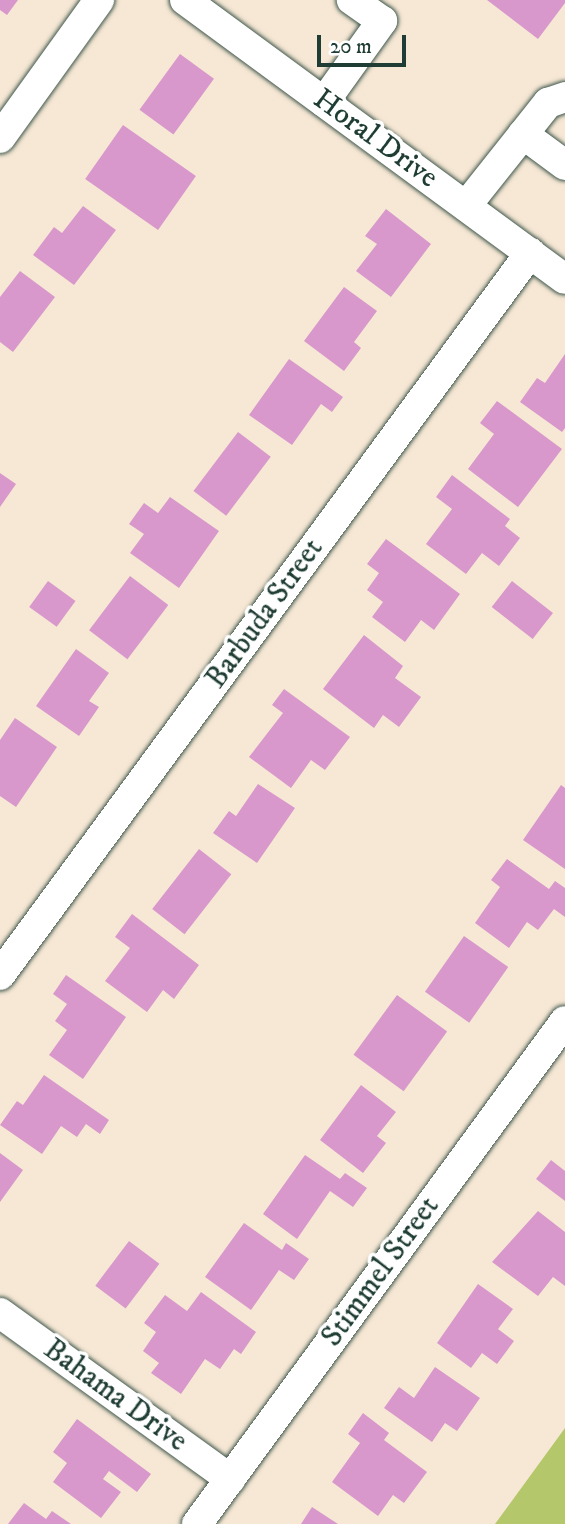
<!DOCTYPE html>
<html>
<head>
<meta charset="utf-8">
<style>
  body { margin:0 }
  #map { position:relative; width:565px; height:1524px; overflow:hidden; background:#f7e8d5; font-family:"IM FELL DW Pica",serif }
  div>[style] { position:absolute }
  .green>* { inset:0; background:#b4c76a }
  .building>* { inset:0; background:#d898cb; transform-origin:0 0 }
  .roads { filter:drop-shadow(0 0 2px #3f574c) drop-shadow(0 0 2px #3f574c) }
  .minor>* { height:30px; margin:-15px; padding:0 15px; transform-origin:15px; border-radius:15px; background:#fff }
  span { translate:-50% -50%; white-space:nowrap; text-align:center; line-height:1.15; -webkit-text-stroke:7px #fff; paint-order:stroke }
  .street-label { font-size:30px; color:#1f3d34 }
  .scale { position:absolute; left:317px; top:35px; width:89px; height:32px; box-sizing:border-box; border:4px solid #1f3d34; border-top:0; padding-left:9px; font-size:21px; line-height:24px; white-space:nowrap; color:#1f3d34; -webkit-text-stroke:5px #fff; paint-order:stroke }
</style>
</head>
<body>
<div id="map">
  <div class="green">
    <div style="clip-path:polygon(565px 1428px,565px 1524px,495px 1524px)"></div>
  </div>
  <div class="building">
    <div style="clip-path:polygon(0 0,18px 0,7px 15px,0 10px)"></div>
    <div style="clip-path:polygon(487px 0,565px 0,565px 3px,538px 39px)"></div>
    <div style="left:180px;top:54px;width:42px;height:69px;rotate:36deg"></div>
    <div style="left:123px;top:125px;width:89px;height:66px;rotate:35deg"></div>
    <div style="clip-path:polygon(83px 206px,116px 230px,74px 285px,33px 255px,54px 227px,62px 233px)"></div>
    <div style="clip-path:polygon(386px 209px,431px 244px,391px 297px,356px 271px,377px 244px,365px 236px)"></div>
    <div style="clip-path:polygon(20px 271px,55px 297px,13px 352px,0 342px,0 297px)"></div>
    <div style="clip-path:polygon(344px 287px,377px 311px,354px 342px,361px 348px,344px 371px,304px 341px)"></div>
    <div style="clip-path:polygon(565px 354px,565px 428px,562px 432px,520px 402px,537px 378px,545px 383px)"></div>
    <div style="clip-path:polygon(289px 359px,343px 397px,332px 412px,321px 404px,292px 445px,249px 415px)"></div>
    <div style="clip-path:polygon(497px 401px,562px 449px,518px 507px,468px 469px,494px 434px,480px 423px)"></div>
    <div style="left:238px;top:432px;width:41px;height:74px;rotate:37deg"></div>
    <div style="clip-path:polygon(0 473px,16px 484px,0 507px)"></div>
    <div style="clip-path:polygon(452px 475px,510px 519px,505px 526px,520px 538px,499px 566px,482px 553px,466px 574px,426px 544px,452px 509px,436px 497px)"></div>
    <div style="clip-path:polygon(170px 497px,219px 531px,179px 588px,130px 553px,144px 534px,129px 524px,144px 503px,158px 513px)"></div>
    <div style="clip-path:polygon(386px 539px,460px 594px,434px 630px,421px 620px,405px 642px,372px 617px,383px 602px,367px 590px,379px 573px,367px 564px)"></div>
    <div style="left:130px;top:576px;width:48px;height:68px;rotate:37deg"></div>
    <div style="left:48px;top:581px;width:34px;height:32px;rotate:36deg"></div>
    <div style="left:512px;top:581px;width:52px;height:33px;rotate:38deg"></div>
    <div style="clip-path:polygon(364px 635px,403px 666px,395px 678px,421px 697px,399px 727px,383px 715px,374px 728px,323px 689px)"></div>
    <div style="clip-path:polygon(76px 649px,109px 673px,89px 701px,99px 707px,79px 736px,36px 706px)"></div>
    <div style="clip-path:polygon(284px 689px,350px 737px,325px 770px,311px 760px,291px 788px,249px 757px,283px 713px,272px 705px)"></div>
    <div style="clip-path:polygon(15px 718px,57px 747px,16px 807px,0 796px,0 740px)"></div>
    <div style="clip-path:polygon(258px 784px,295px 808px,257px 863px,213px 833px,229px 811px,236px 816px)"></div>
    <div style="clip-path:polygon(561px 785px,565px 788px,565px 869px,523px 840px)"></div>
    <div style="left:199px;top:849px;width:41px;height:76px;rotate:38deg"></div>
    <div style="clip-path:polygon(507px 859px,549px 889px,555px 881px,565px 888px,565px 917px,554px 909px,538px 930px,527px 922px,509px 948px,475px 923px,500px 887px,491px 880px)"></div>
    <div style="clip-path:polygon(132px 914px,199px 965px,174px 999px,163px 990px,147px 1012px,105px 981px,130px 948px,115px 937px)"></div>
    <div style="left:464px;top:936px;width:54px;height:68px;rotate:35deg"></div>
    <div style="clip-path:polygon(66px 975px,126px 1017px,83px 1079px,49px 1055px,67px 1030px,55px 1021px,67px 1004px,53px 994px)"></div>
    <div style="left:397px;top:995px;width:62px;height:74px;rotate:36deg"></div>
    <div style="clip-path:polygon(44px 1075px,109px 1120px,100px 1134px,86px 1124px,77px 1137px,61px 1126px,42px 1154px,0 1125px,17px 1101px,23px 1105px)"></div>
    <div style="clip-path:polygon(361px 1085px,396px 1112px,377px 1136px,386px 1143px,363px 1173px,320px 1140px)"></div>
    <div style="clip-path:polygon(0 1153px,23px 1170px,0 1202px)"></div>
    <div style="clip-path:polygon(305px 1155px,340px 1179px,345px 1173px,367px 1188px,353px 1207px,330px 1191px,297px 1239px,263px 1214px)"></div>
    <div style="clip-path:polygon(551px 1160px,565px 1171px,565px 1201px,536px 1179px)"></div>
    <div style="clip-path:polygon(538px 1211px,565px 1232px,565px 1286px,553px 1277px,538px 1296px,492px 1262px)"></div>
    <div style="clip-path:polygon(244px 1223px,282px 1250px,286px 1243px,309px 1259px,294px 1280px,279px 1270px,251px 1310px,205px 1277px)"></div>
    <div style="left:129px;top:1241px;width:38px;height:56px;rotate:37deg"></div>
    <div style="clip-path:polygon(478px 1284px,513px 1309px,498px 1329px,514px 1341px,497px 1364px,482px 1353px,471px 1368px,437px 1343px)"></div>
    <div style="clip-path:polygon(201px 1292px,256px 1332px,241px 1354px,234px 1349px,220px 1369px,205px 1359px,181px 1394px,151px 1373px,159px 1363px,143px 1351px,156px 1332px,144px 1323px,165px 1295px,187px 1311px)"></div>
    <div style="clip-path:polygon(435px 1367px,480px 1398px,457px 1431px,445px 1423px,432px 1442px,384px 1408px,399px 1387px,414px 1398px)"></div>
    <div style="clip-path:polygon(363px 1413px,389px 1433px,384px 1440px,427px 1472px,404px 1503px,393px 1495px,378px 1516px,332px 1482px,360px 1443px,348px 1434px)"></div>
    <div style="clip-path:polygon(77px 1419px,151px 1474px,137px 1492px,109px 1471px,103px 1479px,121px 1492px,101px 1518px,53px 1482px,67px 1463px,53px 1452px)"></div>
    <div style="clip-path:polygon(24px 1503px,46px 1519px,52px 1511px,71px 1524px,8px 1524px)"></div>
    <div style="clip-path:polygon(312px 1507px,338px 1524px,301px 1524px)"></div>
  </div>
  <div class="roads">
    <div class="minor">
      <div style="left:185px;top:0;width:471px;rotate:36.3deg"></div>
      <div style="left:324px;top:102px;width:100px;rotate:-54.4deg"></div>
      <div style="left:382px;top:21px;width:37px;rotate:-145deg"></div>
      <div style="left:523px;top:134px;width:52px;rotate:36.4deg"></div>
      <div style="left:0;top:138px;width:170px;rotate:-54.3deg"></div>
      <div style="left:466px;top:206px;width:132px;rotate:-51.5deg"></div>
      <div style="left:548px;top:103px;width:18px;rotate:-19deg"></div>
      <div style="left:0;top:975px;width:896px;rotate:-53.72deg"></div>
      <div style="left:0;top:1313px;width:284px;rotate:35.8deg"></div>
      <div style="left:197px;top:1524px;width:623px;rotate:-53.81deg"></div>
    </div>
  </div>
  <div class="street-label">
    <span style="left:375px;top:139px;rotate:36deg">Horal Drive</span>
    <span style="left:265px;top:614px;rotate:-54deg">Barbuda Street</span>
    <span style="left:381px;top:1272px;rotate:-54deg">Stimmel Street</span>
    <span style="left:115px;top:1396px;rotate:36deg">Bahama Drive</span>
  </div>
  <div class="scale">20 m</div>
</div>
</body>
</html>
